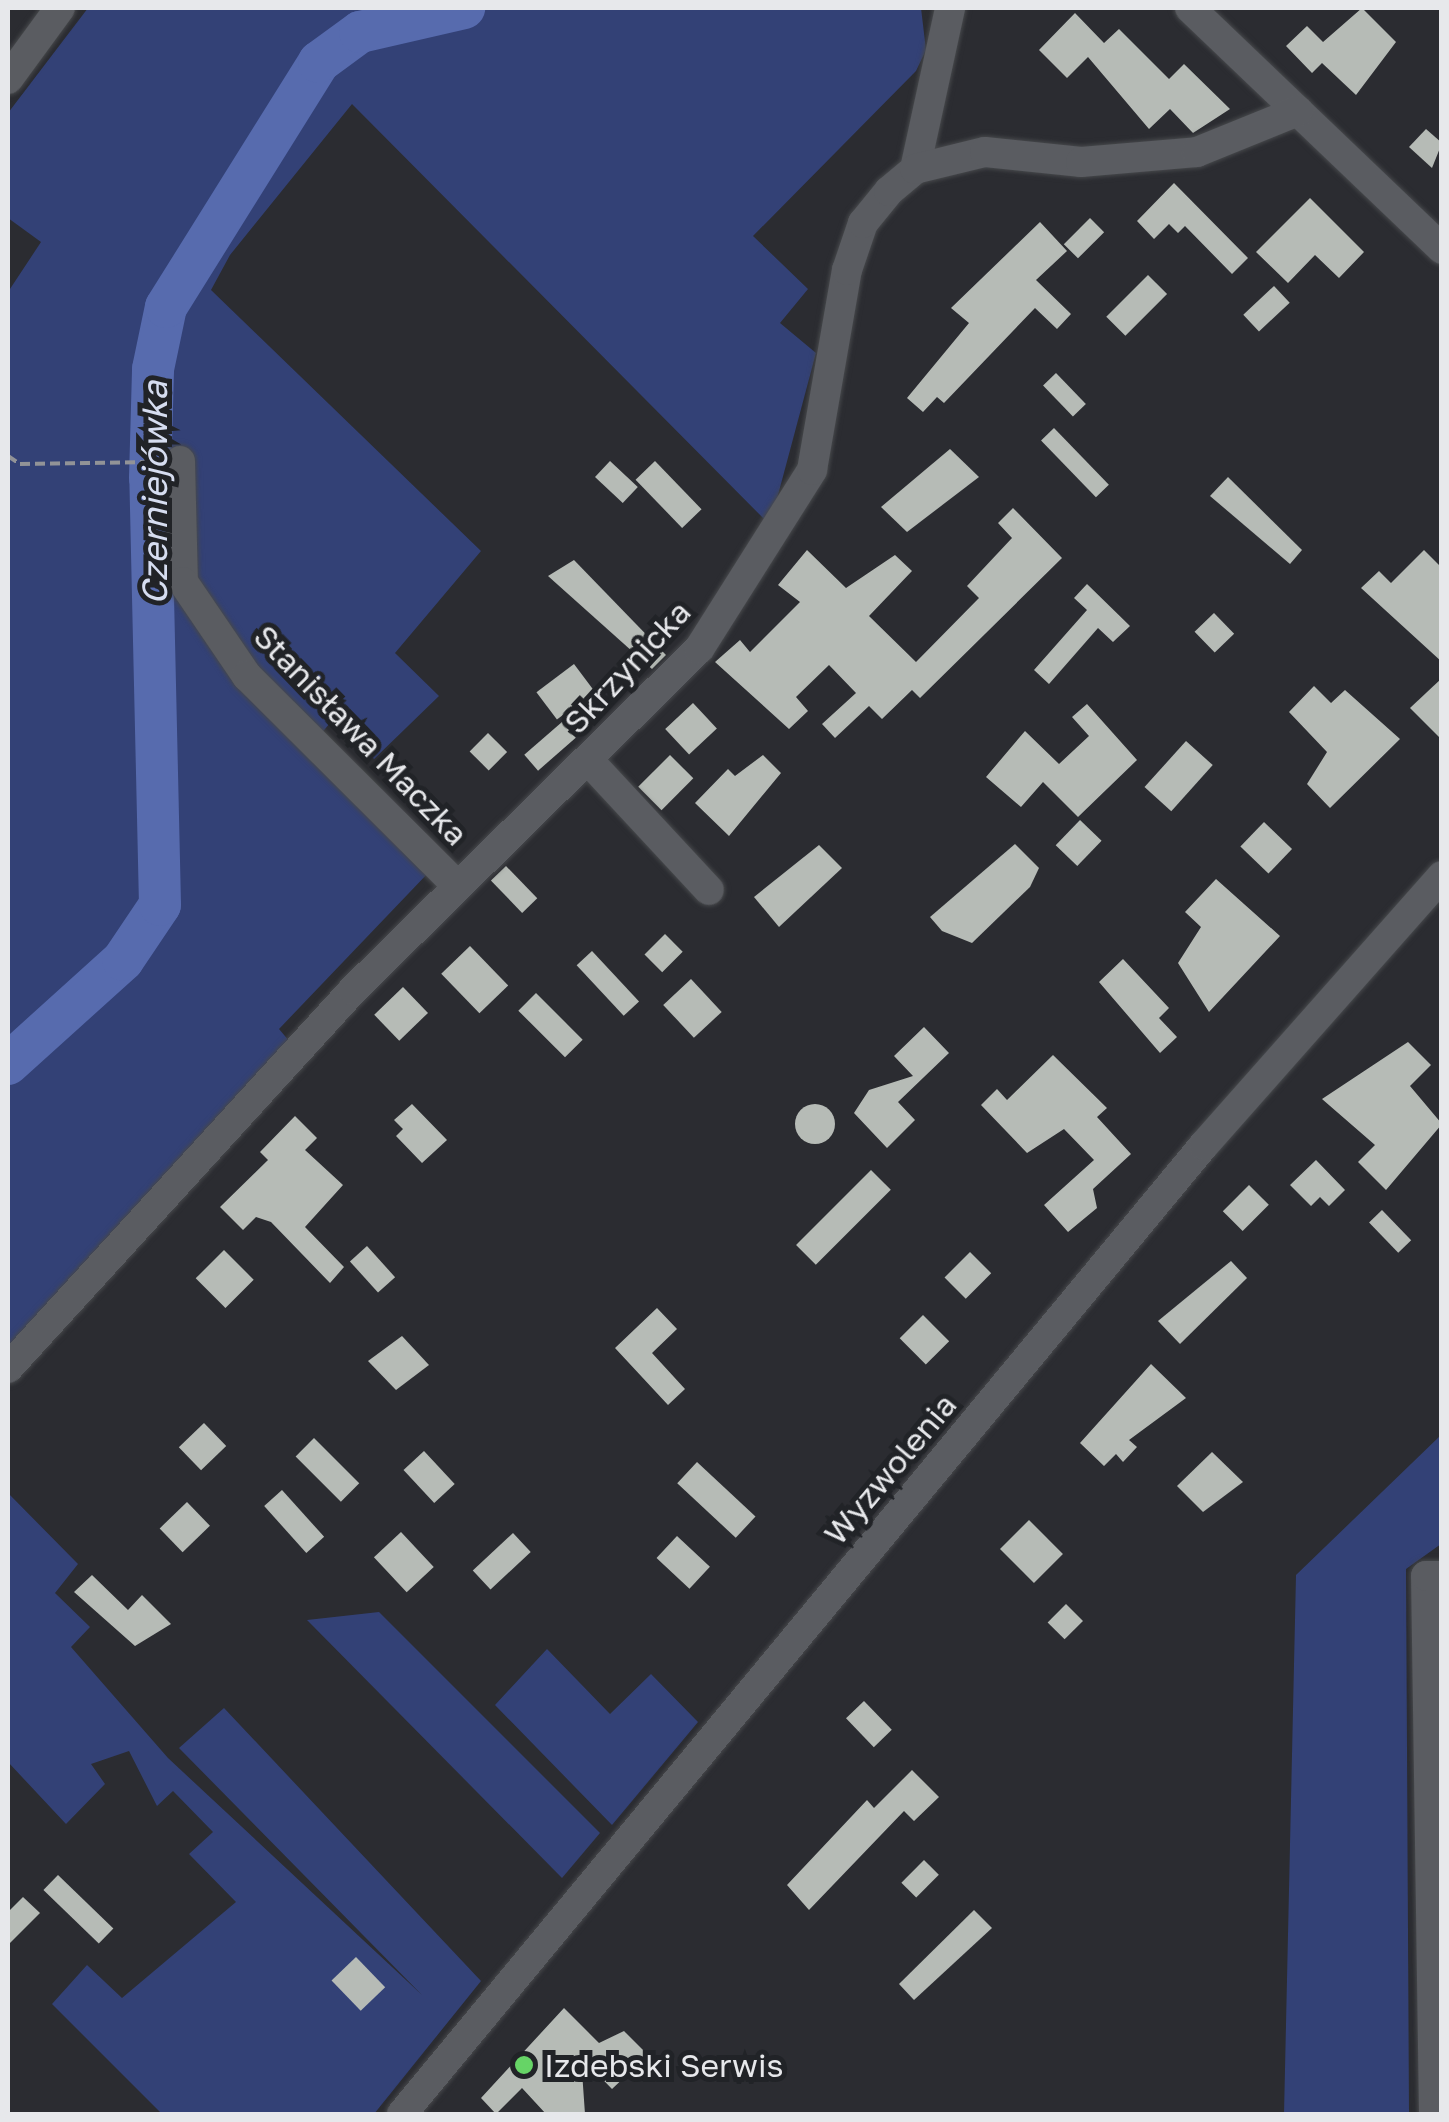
<!DOCTYPE html>
<html>
<head>
<meta charset="utf-8">
<style>
  body { margin:0 }
  #map { position:relative; width:1449px; height:2122px; overflow:hidden; background:#2b2c31; font-family:"Golos Text",sans-serif }
  div>[style] { position:absolute }
  .green>* { inset:0; background:#334176 }
  .river>* { height:42px; margin:-21px; padding:0 21px; transform-origin:21px; border-radius:21px; background:#576bae }
  .building>* { inset:0; background:#b6bbb6; transform-origin:0 0 }
  .round { border-radius:50% }
  .path>* { height:4px; margin-top:-2px; transform-origin:0; background:repeating-linear-gradient(90deg,#929397 0 10px,transparent 0 15px) }
  .roads { filter:drop-shadow(0 0 2px #46484b) drop-shadow(0 0 2px #46484b) }
  .minor>* { height:30px; margin:-15px; padding:0 15px; transform-origin:15px; border-radius:15px; background:#5a5c61 }
  .dots>* { width:28px; height:28px; translate:-50% -50%; box-sizing:border-box; border:5px solid #212327; border-radius:50% }
  span { translate:-50% -50%; white-space:nowrap; text-align:center; line-height:1.15; -webkit-text-stroke:10px #212327; paint-order:stroke }
  .street-label { font-size:32px; color:#e7e8eb }
  .poi-label { font-size:32px; color:#e7e8eb }
  .left { translate:0 -50%; text-align:left }
  .water-label { font-size:35px; color:#d6ddf0; font-style:italic }
  .frame { position:absolute; inset:0; border:10px solid #e7e8eb; pointer-events:none }
</style>
</head>
<body>
<div id="map">
  <div class="green">
    <div style="clip-path:polygon(88px 8px,921px 8px,926px 50px,916px 71px,753px 236px,808px 289px,780px 323px,816px 353px,770px 525px,352px 104px,230px 255px,211px 290px,481px 551px,395px 653px,439px 696px,374px 759px,335px 717px,310px 747px,430px 871px,279px 1029px,290px 1042px,8px 1361px,8px 292px,41px 242px,8px 218px,8px 113px)"></div>
    <div style="clip-path:polygon(1441px 1435px,1441px 1544px,1406px 1569px,1409px 2114px,1284px 2114px,1296px 1575px)"></div>
    <div style="clip-path:polygon(8px 1493px,78px 1564px,55px 1593px,90px 1627px,71px 1647px,168px 1758px,422px 1995px,179px 1748px,224px 1708px,481px 1981px,374px 2114px,162px 2114px,52px 2004px,87px 1965px,122px 1998px,236px 1902px,189px 1854px,213px 1832px,173px 1791px,157px 1806px,129px 1751px,91px 1764px,105px 1784px,66px 1824px,8px 1762px)"></div>
    <div style="clip-path:polygon(379px 1612px,600px 1833px,562px 1878px,307px 1620px)"></div>
    <div style="clip-path:polygon(547px 1649px,610px 1714px,651px 1674px,698px 1722px,612px 1825px,495px 1705px)"></div>
  </div>
  <div class="river">
    <div style="left:8px;top:1064px;width:155px;rotate:-42.1deg"></div>
    <div style="left:123px;top:960px;width:66px;rotate:-56.1deg"></div>
    <div style="left:160px;top:905px;width:427px;rotate:-91.3deg"></div>
    <div style="left:150px;top:478px;width:109px;rotate:-88.4deg"></div>
    <div style="left:153px;top:369px;width:63px;rotate:-78.2deg"></div>
    <div style="left:166px;top:307px;width:289px;rotate:-58deg"></div>
    <div style="left:319px;top:62px;width:51px;rotate:-36.2deg"></div>
    <div style="left:360px;top:32px;width:107px;rotate:-13deg"></div>
  </div>
  <div class="building">
    <div style="clip-path:polygon(1362px 8px,1396px 42px,1356px 95px,1322px 63px,1312px 73px,1286px 46px,1307px 26px,1323px 42px)"></div>
    <div style="clip-path:polygon(1075px 13px,1104px 43px,1119px 29px,1169px 79px,1184px 64px,1230px 109px,1193px 133px,1170px 109px,1149px 129px,1088px 57px,1067px 78px,1039px 50px)"></div>
    <div style="clip-path:polygon(1426px 129px,1442px 143px,1432px 168px,1409px 147px)"></div>
    <div style="clip-path:polygon(1174px 183px,1248px 258px,1232px 274px,1185px 226px,1178px 233px,1169px 224px,1154px 239px,1137px 221px)"></div>
    <div style="clip-path:polygon(1310px 198px,1364px 252px,1339px 278px,1315px 255px,1288px 283px,1256px 252px)"></div>
    <div style="left:1090px;top:218px;width:20px;height:37px;rotate:45deg"></div>
    <div style="clip-path:polygon(1040px 222px,1067px 251px,1036px 280px,1071px 314px,1057px 329px,1035px 308px,944px 403px,937px 397px,923px 412px,907px 398px,969px 323px,951px 308px)"></div>
    <div style="left:1148px;top:275px;width:27px;height:59px;rotate:45deg"></div>
    <div style="left:1274px;top:286px;width:23px;height:42px;rotate:47deg"></div>
    <div style="left:1056px;top:373px;width:43px;height:18px;rotate:46deg"></div>
    <div style="left:1054px;top:428px;width:79px;height:18px;rotate:46deg"></div>
    <div style="clip-path:polygon(950px 449px,979px 477px,907px 532px,881px 507px)"></div>
    <div style="left:610px;top:461px;width:38px;height:22px;rotate:43deg"></div>
    <div style="left:655px;top:461px;width:67px;height:27px;rotate:46deg"></div>
    <div style="clip-path:polygon(1228px 477px,1302px 550px,1290px 564px,1210px 496px)"></div>
    <div style="clip-path:polygon(1013px 508px,1062px 558px,920px 698px,912px 690px,882px 719px,869px 706px,835px 738px,822px 724px,856px 693px,829px 665px,796px 697px,808px 711px,789px 729px,715px 662px,740px 640px,750px 652px,800px 602px,778px 585px,807px 550px,846px 588px,895px 555px,912px 571px,869px 616px,916px 662px,979px 598px,967px 586px,1012px 538px,998px 523px)"></div>
    <div style="clip-path:polygon(1424px 550px,1442px 568px,1442px 662px,1361px 588px,1379px 571px,1391px 583px)"></div>
    <div style="clip-path:polygon(574px 560px,666px 655px,652px 669px,548px 576px)"></div>
    <div style="clip-path:polygon(1087px 584px,1130px 626px,1113px 642px,1098px 628px,1049px 684px,1034px 670px,1087px 610px,1074px 598px)"></div>
    <div style="left:1214px;top:613px;width:29px;height:27px;rotate:46deg"></div>
    <div style="left:574px;top:664px;width:34px;height:47px;rotate:53deg"></div>
    <div style="clip-path:polygon(1442px 678px,1442px 740px,1410px 708px)"></div>
    <div style="clip-path:polygon(1314px 686px,1331px 703px,1345px 690px,1400px 739px,1330px 808px,1307px 784px,1327px 752px,1289px 712px)"></div>
    <div style="left:693px;top:703px;width:35px;height:38px;rotate:47deg"></div>
    <div style="clip-path:polygon(1087px 704px,1137px 760px,1078px 817px,1043px 782px,1021px 807px,986px 777px,1025px 731px,1059px 764px,1089px 736px,1072px 717px)"></div>
    <div style="left:562px;top:722px;width:21px;height:50px;rotate:49deg"></div>
    <div style="left:488px;top:733px;width:27px;height:26px;rotate:45deg"></div>
    <div style="left:1186px;top:741px;width:36px;height:62px;rotate:42deg"></div>
    <div style="left:670px;top:755px;width:33px;height:45px;rotate:45deg"></div>
    <div style="clip-path:polygon(763px 755px,781px 773px,729px 836px,695px 803px,728px 769px,735px 776px)"></div>
    <div style="left:1080px;top:820px;width:30px;height:35px;rotate:44deg"></div>
    <div style="left:1264px;top:822px;width:39px;height:34px;rotate:44deg"></div>
    <div style="clip-path:polygon(1015px 844px,1039px 868px,1030px 887px,972px 943px,942px 931px,930px 917px)"></div>
    <div style="clip-path:polygon(819px 845px,842px 868px,779px 927px,754px 897px)"></div>
    <div style="left:506px;top:866px;width:45px;height:21px;rotate:46deg"></div>
    <div style="clip-path:polygon(1216px 879px,1280px 936px,1209px 1012px,1178px 963px,1201px 927px,1185px 912px)"></div>
    <div style="left:665px;top:934px;width:25px;height:29px;rotate:45deg"></div>
    <div style="left:470px;top:946px;width:55px;height:40px;rotate:46deg"></div>
    <div style="left:592px;top:951px;width:69px;height:21px;rotate:47deg"></div>
    <div style="clip-path:polygon(1123px 959px,1169px 1008px,1159px 1018px,1177px 1037px,1160px 1053px,1099px 982px)"></div>
    <div style="left:691px;top:979px;width:45px;height:38px;rotate:47deg"></div>
    <div style="left:403px;top:987px;width:36px;height:40px;rotate:46deg"></div>
    <div style="left:536px;top:993px;width:66px;height:25px;rotate:45deg"></div>
    <div style="clip-path:polygon(924px 1027px,949px 1053px,898px 1102px,915px 1120px,887px 1148px,854px 1113px,869px 1090px,913px 1076px,894px 1056px)"></div>
    <div style="clip-path:polygon(1408px 1042px,1431px 1065px,1410px 1086px,1442px 1124px,1386px 1190px,1358px 1162px,1375px 1145px,1322px 1099px)"></div>
    <div style="clip-path:polygon(1053px 1055px,1107px 1108px,1097px 1117px,1131px 1154px,1093px 1189px,1097px 1208px,1068px 1232px,1044px 1205px,1094px 1160px,1064px 1129px,1027px 1153px,981px 1105px,997px 1089px,1007px 1100px)"></div>
    <div style="clip-path:polygon(412px 1104px,447px 1140px,422px 1163px,396px 1136px,403px 1129px,394px 1120px)"></div>
    <div class="round" style="left:795px;top:1104px;width:40px;height:40px"></div>
    <div style="clip-path:polygon(295px 1116px,317px 1138px,305px 1150px,343px 1185px,305px 1227px,344px 1267px,330px 1283px,271px 1222px,256px 1217px,243px 1230px,220px 1207px,268px 1160px,260px 1152px)"></div>
    <div style="clip-path:polygon(1316px 1160px,1345px 1190px,1329px 1206px,1320px 1197px,1311px 1206px,1290px 1185px)"></div>
    <div style="left:871px;top:1170px;width:28px;height:106px;rotate:45deg"></div>
    <div style="left:1249px;top:1185px;width:28px;height:37px;rotate:45deg"></div>
    <div style="left:1382px;top:1210px;width:42px;height:18px;rotate:46deg"></div>
    <div style="left:367px;top:1246px;width:42px;height:23px;rotate:48deg"></div>
    <div style="left:224px;top:1250px;width:42px;height:40px;rotate:45deg"></div>
    <div style="left:970px;top:1252px;width:30px;height:36px;rotate:45deg"></div>
    <div style="clip-path:polygon(1231px 1261px,1247px 1278px,1180px 1344px,1158px 1321px)"></div>
    <div style="clip-path:polygon(657px 1308px,677px 1329px,652px 1353px,685px 1389px,668px 1405px,615px 1348px)"></div>
    <div style="left:923px;top:1315px;width:37px;height:33px;rotate:45deg"></div>
    <div style="clip-path:polygon(402px 1336px,429px 1365px,396px 1390px,368px 1361px)"></div>
    <div style="clip-path:polygon(1151px 1364px,1186px 1398px,1129px 1440px,1137px 1447px,1123px 1462px,1116px 1454px,1104px 1466px,1080px 1443px)"></div>
    <div style="left:204px;top:1423px;width:32px;height:35px;rotate:46deg"></div>
    <div style="left:314px;top:1438px;width:64px;height:26px;rotate:45deg"></div>
    <div style="left:424px;top:1451px;width:45px;height:28px;rotate:47deg"></div>
    <div style="clip-path:polygon(1212px 1452px,1243px 1482px,1203px 1512px,1177px 1486px)"></div>
    <div style="left:697px;top:1462px;width:80px;height:29px;rotate:43deg"></div>
    <div style="left:282px;top:1490px;width:63px;height:24px;rotate:48deg"></div>
    <div style="left:187px;top:1502px;width:33px;height:38px;rotate:46deg"></div>
    <div style="left:1029px;top:1520px;width:48px;height:41px;rotate:45deg"></div>
    <div style="left:401px;top:1532px;width:48px;height:37px;rotate:47deg"></div>
    <div style="left:513px;top:1533px;width:26px;height:55px;rotate:47deg"></div>
    <div style="left:677px;top:1536px;width:45px;height:30px;rotate:43deg"></div>
    <div style="clip-path:polygon(92px 1575px,128px 1610px,142px 1595px,171px 1624px,135px 1646px,74px 1592px)"></div>
    <div style="left:1066px;top:1604px;width:24px;height:26px;rotate:45deg"></div>
    <div style="left:864px;top:1701px;width:40px;height:25px;rotate:46deg"></div>
    <div style="clip-path:polygon(912px 1770px,939px 1797px,914px 1821px,904px 1811px,809px 1910px,787px 1885px,867px 1800px,874px 1808px)"></div>
    <div style="left:924px;top:1860px;width:21px;height:32px;rotate:45deg"></div>
    <div style="left:58px;top:1875px;width:77px;height:21px;rotate:44deg"></div>
    <div style="clip-path:polygon(23px 1897px,40px 1913px,8px 1945px,8px 1912px)"></div>
    <div style="clip-path:polygon(974px 1910px,992px 1928px,914px 2000px,899px 1984px)"></div>
    <div style="left:356px;top:1957px;width:42px;height:34px;rotate:46deg"></div>
    <div style="clip-path:polygon(564px 2008px,599px 2043px,624px 2031px,648px 2055px,612px 2089px,581px 2057px,585px 2114px,546px 2114px,522px 2088px,496px 2114px,481px 2098px)"></div>
  </div>
  <div class="path">
    <div style="left:8px;top:456px;width:14px;rotate:34deg"></div>
    <div style="left:20px;top:464px;width:135px;rotate:-0.8deg"></div>
  </div>
  <div class="roads">
    <div class="minor">
      <div style="left:1190px;top:8px;width:349px;rotate:43.7deg"></div>
      <div style="left:8px;top:79px;width:88px;rotate:-53.8deg"></div>
      <div style="left:915px;top:169px;width:165px;rotate:-77.7deg"></div>
      <div style="left:180px;top:461px;width:121px;rotate:88.6deg"></div>
      <div style="left:183px;top:582px;width:114px;rotate:55.8deg"></div>
      <div style="left:247px;top:676px;width:296px;rotate:44.9deg"></div>
      <div style="left:589px;top:761px;width:176px;rotate:47.1deg"></div>
      <div style="left:8px;top:1368px;width:512px;rotate:-47.61deg"></div>
      <div style="left:353px;top:990px;width:486px;rotate:-44.6deg"></div>
      <div style="left:699px;top:649px;width:212px;rotate:-57.7deg"></div>
      <div style="left:812px;top:470px;width:203px;rotate:-80.1deg"></div>
      <div style="left:847px;top:270px;width:50px;rotate:-71.2deg"></div>
      <div style="left:863px;top:223px;width:41px;rotate:-50.9deg"></div>
      <div style="left:889px;top:191px;width:34px;rotate:-40deg"></div>
      <div style="left:915px;top:169px;width:72px;rotate:-13.7deg"></div>
      <div style="left:985px;top:152px;width:97px;rotate:5.9deg"></div>
      <div style="left:1081px;top:162px;width:116px;rotate:-4.9deg"></div>
      <div style="left:1197px;top:152px;width:109px;rotate:-22.1deg"></div>
      <div style="left:402px;top:2114px;width:1258px;rotate:-50.39deg"></div>
      <div style="left:1204px;top:1145px;width:359px;rotate:-48.5deg"></div>
      <div style="left:1434px;top:2114px;width:538px;rotate:-90.85deg"></div>
      <div style="left:1426px;top:1576px;width:16px"></div>
    </div>
  </div>
  <div class="dots">
    <div style="left:524px;top:2065px;background:#66d466"></div>
  </div>
  <div class="street-label">
    <span style="left:627px;top:667px;rotate:-47deg">Skrzynicka</span>
    <span style="left:361px;top:735px;rotate:46deg">Stanisława Maczka</span>
    <span style="left:890px;top:1469px;rotate:-50deg">Wyzwolenia</span>
  </div>
  <div class="poi-label">
    <span class="left" style="left:544px;top:2065px">Izdebski Serwis</span>
  </div>
  <div class="water-label">
    <span style="left:154px;top:493px;rotate:-90deg">Czerniejówka</span>
  </div>
  <div class="frame"></div>
</div>
</body>
</html>
